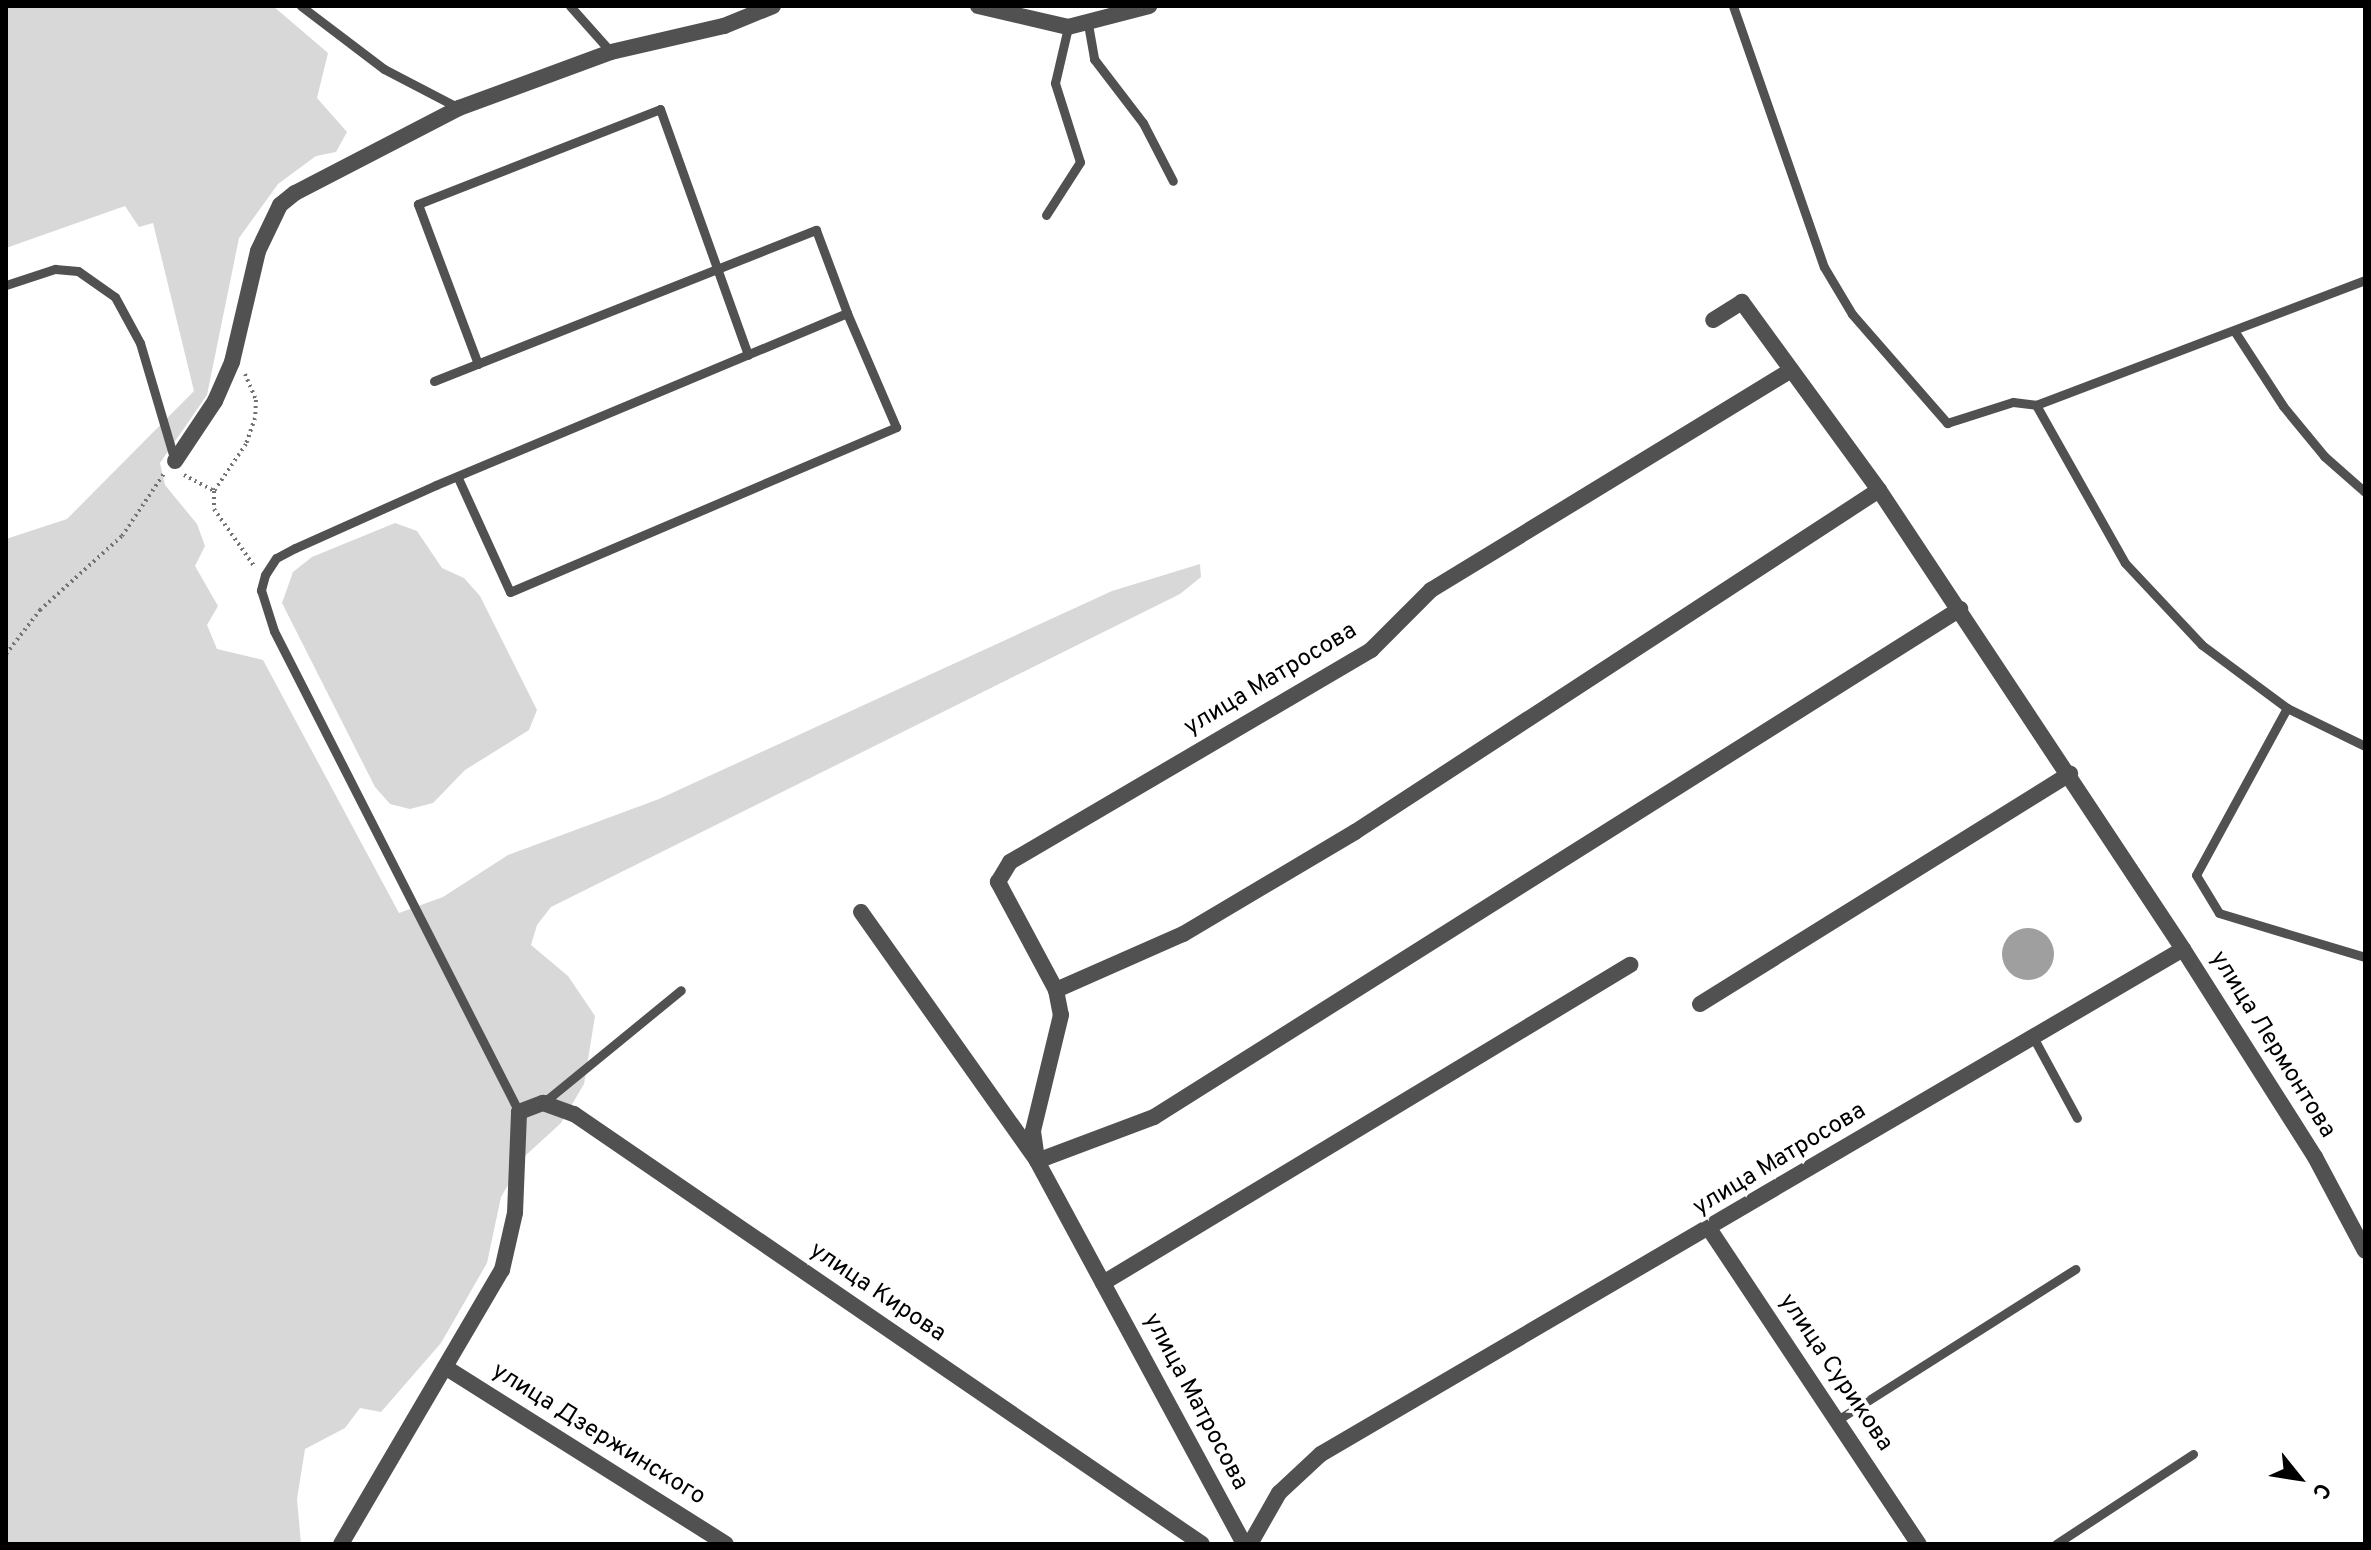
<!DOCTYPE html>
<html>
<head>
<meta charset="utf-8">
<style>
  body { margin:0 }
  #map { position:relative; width:2371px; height:1550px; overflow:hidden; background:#fff; font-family:Overpass,sans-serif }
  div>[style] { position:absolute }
  .green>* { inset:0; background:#d8d8d8 }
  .water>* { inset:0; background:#9f9f9f }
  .round { border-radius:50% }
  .path>* { height:4px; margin-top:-2px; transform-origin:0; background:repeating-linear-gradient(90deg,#737373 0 2px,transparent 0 6px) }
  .lane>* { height:9px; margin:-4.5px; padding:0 4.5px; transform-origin:4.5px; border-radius:4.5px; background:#515151 }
  .street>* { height:16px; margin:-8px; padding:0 8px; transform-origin:8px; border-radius:8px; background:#515151 }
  span { translate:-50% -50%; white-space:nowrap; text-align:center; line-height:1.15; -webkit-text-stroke:7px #fff; paint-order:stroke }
  .street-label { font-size:24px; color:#000 }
  .frame { position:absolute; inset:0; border:8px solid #000; pointer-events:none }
  .north { position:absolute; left:2259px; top:1438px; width:80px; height:80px; -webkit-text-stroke:6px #fff; paint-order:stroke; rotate:120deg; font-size:22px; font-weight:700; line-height:32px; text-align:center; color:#000 }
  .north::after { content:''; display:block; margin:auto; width:28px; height:36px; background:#000; clip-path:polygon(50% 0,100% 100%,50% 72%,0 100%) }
</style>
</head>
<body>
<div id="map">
  <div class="green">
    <div style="clip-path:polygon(6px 6px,273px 6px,328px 53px,317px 98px,347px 132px,336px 152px,316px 156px,278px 184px,239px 238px,207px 395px,160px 463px,165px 485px,197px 524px,205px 546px,195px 566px,218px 606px,207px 625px,217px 649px,263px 660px,399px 913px,443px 897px,508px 855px,659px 799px,1112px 591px,1200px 564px,1201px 577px,1180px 594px,551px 907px,537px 925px,531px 945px,568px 976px,595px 1016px,584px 1084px,561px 1123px,525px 1156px,501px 1197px,487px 1263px,441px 1343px,381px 1412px,360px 1408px,345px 1428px,305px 1449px,297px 1499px,301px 1544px,6px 1544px,6px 539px,67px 519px,194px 391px,153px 223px,139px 227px,125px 206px,6px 248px)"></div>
    <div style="clip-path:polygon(395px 523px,417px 531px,442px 568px,464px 578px,480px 596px,537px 710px,529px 730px,465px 770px,433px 803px,410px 809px,390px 804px,375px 787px,282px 603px,293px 572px,312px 557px)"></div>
  </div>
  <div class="water">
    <div class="round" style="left:2002px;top:928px;width:52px;height:52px"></div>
  </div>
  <div class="path">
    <div style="left:245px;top:374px;width:28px;rotate:67deg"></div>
    <div style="left:256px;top:400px;width:18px;rotate:93deg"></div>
    <div style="left:255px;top:418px;width:28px;rotate:109deg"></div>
    <div style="left:246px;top:444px;width:57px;rotate:124.2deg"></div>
    <div style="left:214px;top:491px;width:18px;rotate:90deg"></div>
    <div style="left:214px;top:509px;width:70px;rotate:54.9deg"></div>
    <div style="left:184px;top:475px;width:34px;rotate:28deg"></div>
    <div style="left:6px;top:654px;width:56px;rotate:-52.3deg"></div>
    <div style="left:40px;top:610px;width:110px;rotate:-42.1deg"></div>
    <div style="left:122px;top:536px;width:77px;rotate:-56.1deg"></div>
  </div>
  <div class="lane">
    <div style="left:301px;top:6px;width:104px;rotate:37.2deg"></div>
    <div style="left:384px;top:69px;width:85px;rotate:27.5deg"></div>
    <div style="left:570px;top:6px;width:62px;rotate:48.3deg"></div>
    <div style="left:1733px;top:6px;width:276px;rotate:70.8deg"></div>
    <div style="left:1824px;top:267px;width:55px;rotate:59.2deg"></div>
    <div style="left:1852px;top:314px;width:145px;rotate:48.9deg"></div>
    <div style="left:1947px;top:423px;width:69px;rotate:-17.7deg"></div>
    <div style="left:2013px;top:402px;width:23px;rotate:7deg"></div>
    <div style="left:2036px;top:405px;width:352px;rotate:-20.8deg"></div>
    <div style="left:1088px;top:24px;width:36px;rotate:80deg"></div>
    <div style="left:1094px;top:59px;width:81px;rotate:52.6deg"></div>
    <div style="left:1143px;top:123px;width:65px;rotate:62.7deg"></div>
    <div style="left:1046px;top:215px;width:63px;rotate:-57.3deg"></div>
    <div style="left:1080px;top:162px;width:83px;rotate:-107.6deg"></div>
    <div style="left:1055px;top:83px;width:57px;rotate:-76.9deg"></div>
    <div style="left:6px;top:285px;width:52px;rotate:-18.1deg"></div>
    <div style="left:55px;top:269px;width:23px;rotate:5deg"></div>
    <div style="left:78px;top:271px;width:45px;rotate:35.1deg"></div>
    <div style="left:115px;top:297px;width:52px;rotate:61.5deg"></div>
    <div style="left:140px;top:343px;width:123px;rotate:73.5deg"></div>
    <div style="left:2235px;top:332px;width:88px;rotate:57deg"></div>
    <div style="left:2283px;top:406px;width:65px;rotate:50.6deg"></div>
    <div style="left:2324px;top:456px;width:55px;rotate:41.3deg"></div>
    <div style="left:478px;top:364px;width:171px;rotate:-110.6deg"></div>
    <div style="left:418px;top:204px;width:260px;rotate:-21.4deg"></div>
    <div style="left:660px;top:109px;width:261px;rotate:70.3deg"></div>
    <div style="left:434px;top:381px;width:411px;rotate:-21.6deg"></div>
    <div style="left:816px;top:230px;width:89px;rotate:69.5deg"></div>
    <div style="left:2036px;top:405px;width:181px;rotate:60.6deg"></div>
    <div style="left:2125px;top:563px;width:112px;rotate:46.8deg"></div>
    <div style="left:2202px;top:645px;width:106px;rotate:36.5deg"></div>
    <div style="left:2287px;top:708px;width:87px;rotate:26deg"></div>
    <div style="left:458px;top:478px;width:125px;rotate:65.5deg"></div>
    <div style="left:510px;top:592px;width:420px;rotate:-23.1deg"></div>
    <div style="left:896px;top:427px;width:124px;rotate:-113.3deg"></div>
    <div style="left:847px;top:313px;width:446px;rotate:157.3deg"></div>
    <div style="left:436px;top:485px;width:154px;rotate:155.9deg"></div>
    <div style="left:295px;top:548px;width:21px;rotate:152deg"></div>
    <div style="left:276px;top:558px;width:20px;rotate:123deg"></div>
    <div style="left:265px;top:575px;width:16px;rotate:105deg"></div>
    <div style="left:261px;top:590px;width:43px;rotate:72.4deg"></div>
    <div style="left:274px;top:631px;width:540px;rotate:63.01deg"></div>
    <div style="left:2287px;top:708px;width:190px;rotate:118.6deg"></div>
    <div style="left:2196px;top:875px;width:44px;rotate:58.8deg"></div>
    <div style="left:2219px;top:913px;width:152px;rotate:16.8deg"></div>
    <div style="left:2033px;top:1037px;width:92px;rotate:61.5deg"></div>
    <div style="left:543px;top:1103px;width:178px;rotate:-39.3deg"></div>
    <div style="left:1839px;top:1419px;width:280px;rotate:-32.4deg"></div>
    <div style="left:2056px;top:1544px;width:164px;rotate:-33.3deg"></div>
  </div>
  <div class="street">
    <div style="left:978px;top:6px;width:92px;rotate:13.1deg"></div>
    <div style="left:1068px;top:27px;width:84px;rotate:-14.5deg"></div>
    <div style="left:175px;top:461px;width:72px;rotate:-56.3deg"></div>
    <div style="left:215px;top:401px;width:43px;rotate:-66.4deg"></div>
    <div style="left:232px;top:362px;width:114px;rotate:-76.8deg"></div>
    <div style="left:258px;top:251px;width:51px;rotate:-64.4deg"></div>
    <div style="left:280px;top:205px;width:19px;rotate:-39deg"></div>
    <div style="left:295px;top:193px;width:185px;rotate:-27.4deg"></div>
    <div style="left:459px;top:108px;width:162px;rotate:-20.2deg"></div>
    <div style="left:611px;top:52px;width:116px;rotate:-13deg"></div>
    <div style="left:724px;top:26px;width:53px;rotate:-22.2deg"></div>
    <div style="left:1879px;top:490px;width:626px;rotate:146.87deg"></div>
    <div style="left:1355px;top:832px;width:200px;rotate:149.3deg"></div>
    <div style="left:1183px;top:934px;width:139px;rotate:156.2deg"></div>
    <div style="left:1056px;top:990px;width:25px;rotate:79deg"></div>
    <div style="left:1061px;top:1015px;width:119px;rotate:103.6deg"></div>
    <div style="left:1033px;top:1131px;width:30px;rotate:82deg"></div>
    <div style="left:1037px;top:1161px;width:125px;rotate:-20.6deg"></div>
    <div style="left:1154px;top:1117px;width:953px;rotate:-32.22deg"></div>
    <div style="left:861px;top:912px;width:305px;rotate:54.7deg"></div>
    <div style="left:1037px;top:1161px;width:435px;rotate:61.6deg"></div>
    <div style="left:2183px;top:949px;width:246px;rotate:57.6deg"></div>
    <div style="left:2315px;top:1157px;width:106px;rotate:62deg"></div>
    <div style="left:1056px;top:990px;width:123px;rotate:-118.2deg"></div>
    <div style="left:998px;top:882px;width:23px;rotate:-59deg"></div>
    <div style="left:1010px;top:862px;width:419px;rotate:-30.4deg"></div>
    <div style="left:1371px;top:650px;width:85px;rotate:-45deg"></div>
    <div style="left:1431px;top:590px;width:422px;rotate:-31.4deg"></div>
    <div style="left:1700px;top:1004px;width:436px;rotate:-31.9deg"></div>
    <div style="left:1710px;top:1230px;width:377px;rotate:56.4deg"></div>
    <div style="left:1103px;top:1283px;width:616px;rotate:-31.11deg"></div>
    <div style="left:445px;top:1367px;width:332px;rotate:32.2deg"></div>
    <div style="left:341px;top:1544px;width:318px;rotate:-59.6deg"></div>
    <div style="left:502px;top:1270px;width:58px;rotate:-77.2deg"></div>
    <div style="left:515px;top:1213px;width:101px;rotate:-87.7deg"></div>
    <div style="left:519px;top:1112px;width:26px;rotate:-21deg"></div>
    <div style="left:543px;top:1103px;width:33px;rotate:20deg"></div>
    <div style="left:574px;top:1114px;width:761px;rotate:34.4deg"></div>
    <div style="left:1250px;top:1544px;width:59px;rotate:-60.4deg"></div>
    <div style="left:1279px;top:1493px;width:57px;rotate:-42.9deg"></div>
    <div style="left:1321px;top:1454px;width:999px;rotate:-30.36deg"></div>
    <div style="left:2183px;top:949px;width:551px;rotate:-123.52deg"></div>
    <div style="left:1879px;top:490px;width:233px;rotate:-126.1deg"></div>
    <div style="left:1742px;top:302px;width:34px;rotate:148deg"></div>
  </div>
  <div class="street-label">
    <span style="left:1271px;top:680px;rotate:-31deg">улица Матросова</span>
    <span style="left:2272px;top:1045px;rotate:58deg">улица Лермонтова</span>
    <span style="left:1780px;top:1160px;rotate:-31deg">улица Матросова</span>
    <span style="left:877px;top:1293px;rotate:34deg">улица Кирова</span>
    <span style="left:1835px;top:1373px;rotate:56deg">улица Сурикова</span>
    <span style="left:1195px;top:1402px;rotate:62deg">улица Матросова</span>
    <span style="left:598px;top:1435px;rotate:32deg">улица Дзержинского</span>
  </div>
  <div class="frame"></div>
  <div class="north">С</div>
</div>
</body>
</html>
